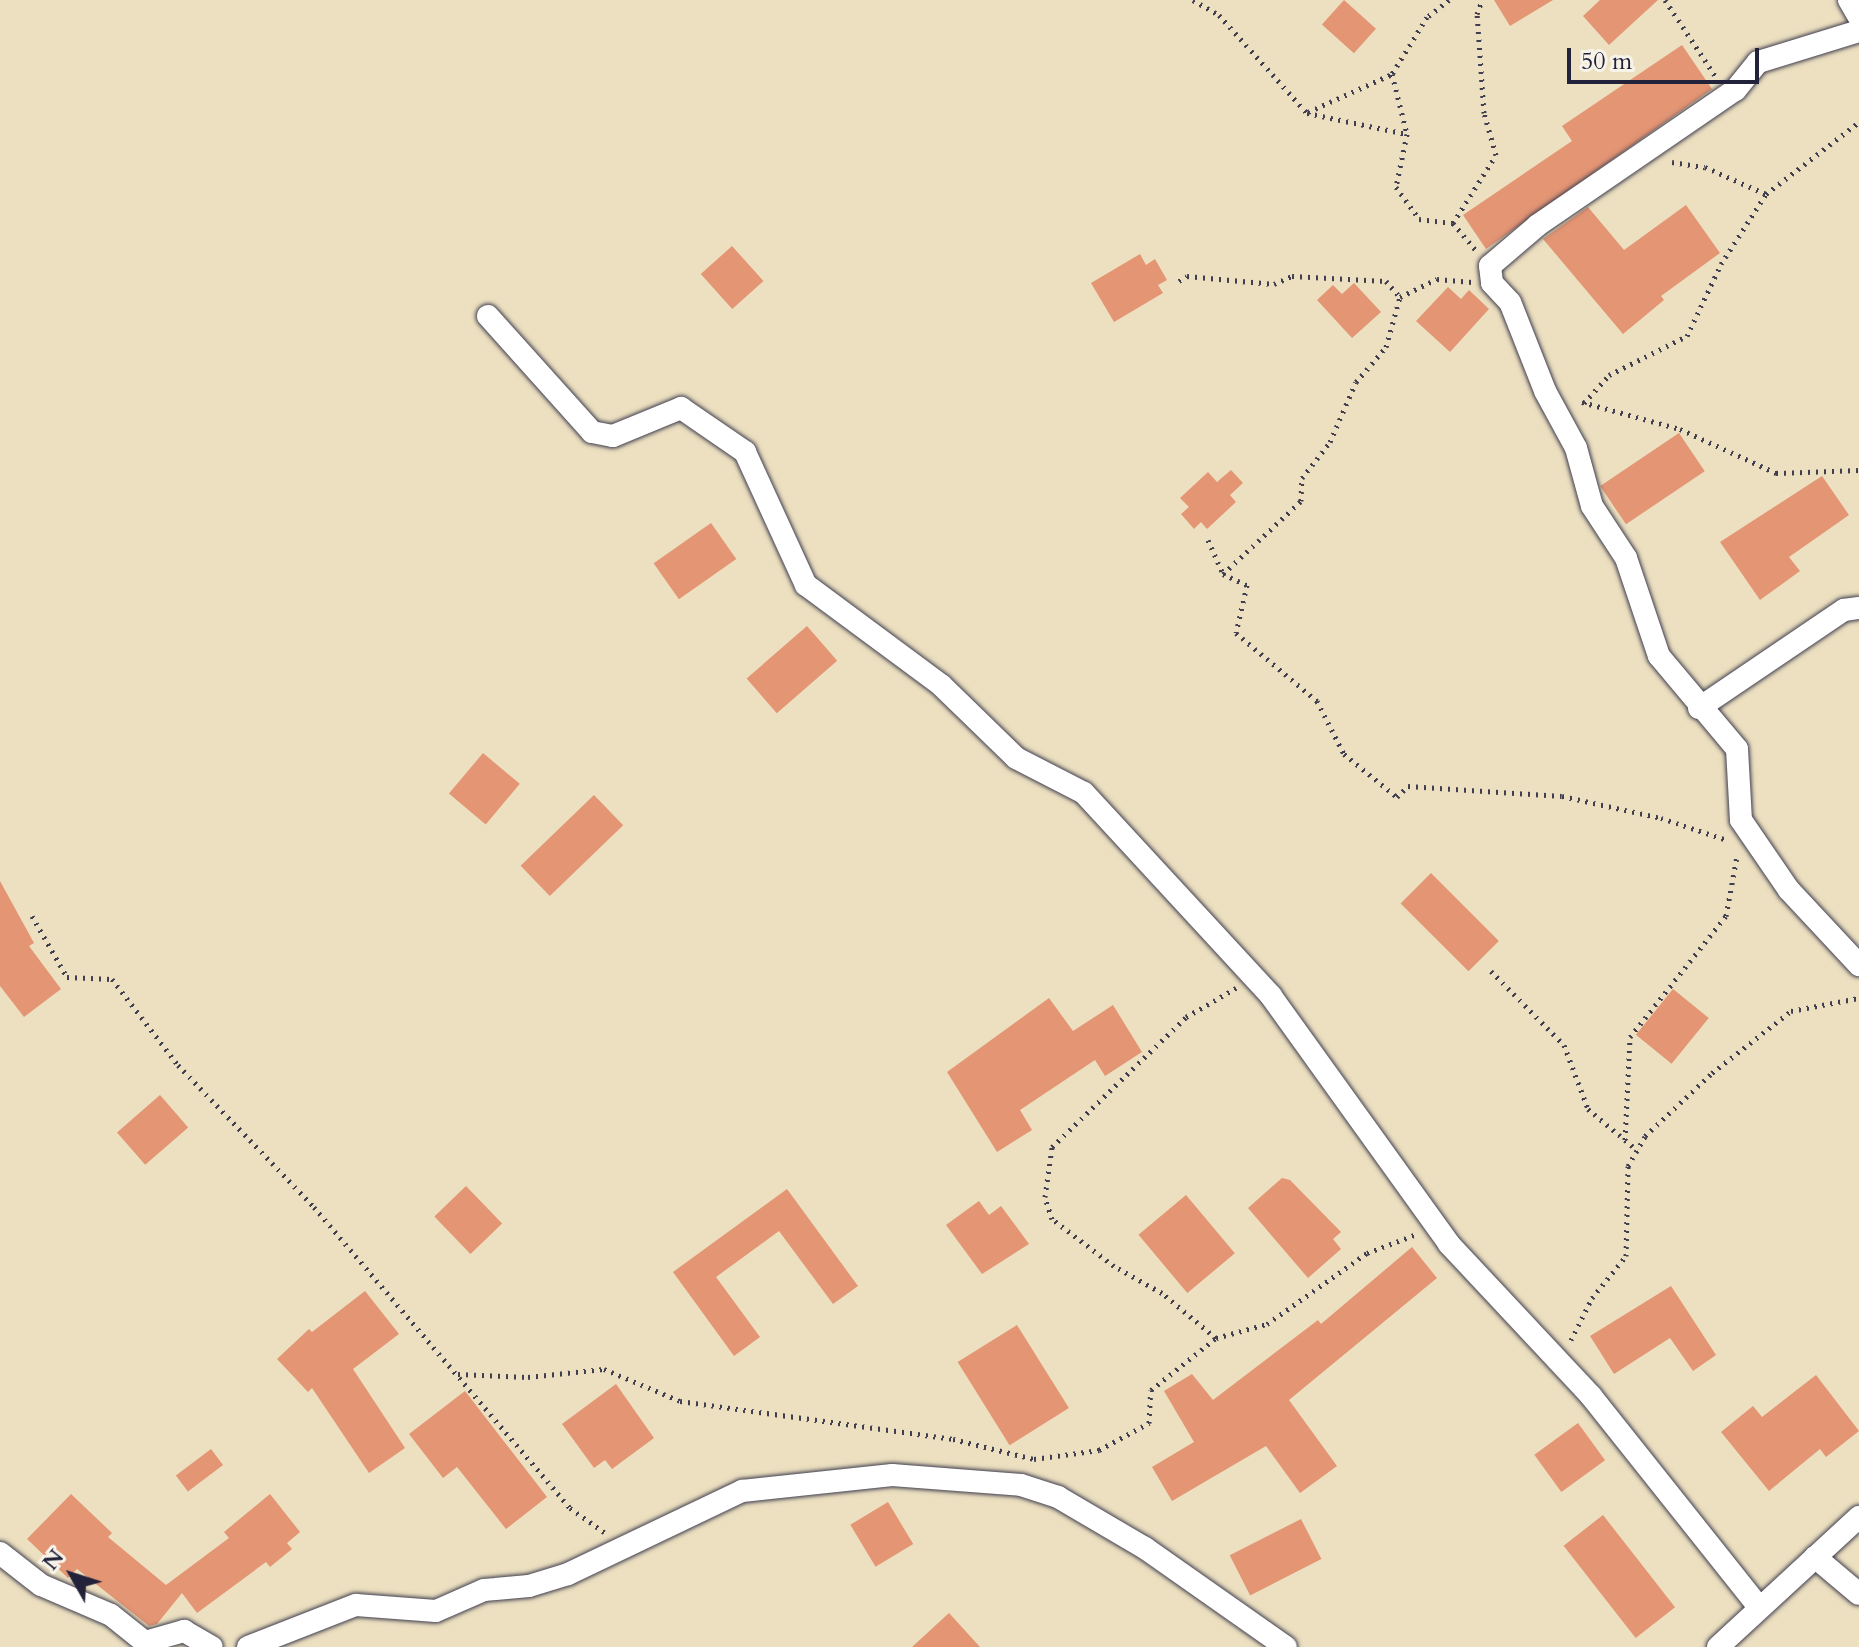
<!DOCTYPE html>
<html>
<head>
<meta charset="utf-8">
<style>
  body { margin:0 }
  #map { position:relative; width:1859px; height:1647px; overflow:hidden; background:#ece0c0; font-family:Cardo,serif }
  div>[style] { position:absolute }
  .building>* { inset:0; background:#e39574; transform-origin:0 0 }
  .path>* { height:5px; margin-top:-2.5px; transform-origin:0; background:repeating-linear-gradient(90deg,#403e4f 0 2px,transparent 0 8px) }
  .roads { filter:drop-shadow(0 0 2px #403e4f) drop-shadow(0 0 2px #403e4f) }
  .minor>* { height:22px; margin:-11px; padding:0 11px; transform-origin:11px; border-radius:11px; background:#fff }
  span { translate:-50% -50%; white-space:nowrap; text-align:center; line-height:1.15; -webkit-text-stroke:7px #f7f3e8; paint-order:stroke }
  .north { position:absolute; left:32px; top:1535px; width:80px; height:80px; -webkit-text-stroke:6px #f7f3e8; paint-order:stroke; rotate:309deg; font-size:22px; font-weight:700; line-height:32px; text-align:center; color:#22223b }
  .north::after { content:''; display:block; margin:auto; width:28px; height:36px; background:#22223b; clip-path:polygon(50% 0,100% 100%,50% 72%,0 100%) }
  .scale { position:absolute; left:1567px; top:48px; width:192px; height:36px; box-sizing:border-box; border:4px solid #22223b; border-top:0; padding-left:10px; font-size:24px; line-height:28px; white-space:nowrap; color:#22223b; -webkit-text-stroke:6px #f7f3e8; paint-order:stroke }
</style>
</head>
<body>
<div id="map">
  <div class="building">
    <div style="left:1344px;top:0;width:43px;height:33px;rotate:42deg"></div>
    <div style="clip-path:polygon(1494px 0,1553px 0,1510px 26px)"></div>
    <div style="clip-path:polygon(1600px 0,1658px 0,1609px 45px,1583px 16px)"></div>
    <div style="clip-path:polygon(1682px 45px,1712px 89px,1486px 249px,1463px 215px,1572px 141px,1562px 126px)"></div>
    <div style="clip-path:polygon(1686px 205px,1720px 253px,1661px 296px,1664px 300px,1623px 334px,1543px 239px,1588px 207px,1624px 250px)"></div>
    <div style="left:732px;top:246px;width:47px;height:42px;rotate:48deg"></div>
    <div style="clip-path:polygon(1140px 254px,1146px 265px,1155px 259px,1167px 280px,1158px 285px,1163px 293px,1114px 322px,1091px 283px)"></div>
    <div style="clip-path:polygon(1354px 283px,1381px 312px,1352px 338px,1317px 300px,1333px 285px,1342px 294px)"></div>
    <div style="clip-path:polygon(1448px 287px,1461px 299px,1469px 290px,1489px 309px,1450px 352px,1416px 321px)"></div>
    <div style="left:1679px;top:433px;width:46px;height:95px;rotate:56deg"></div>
    <div style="clip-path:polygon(1231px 470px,1243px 483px,1230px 495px,1236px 502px,1207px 529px,1201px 522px,1194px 529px,1181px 514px,1189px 507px,1180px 498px,1208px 472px,1217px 482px)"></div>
    <div style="clip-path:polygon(1822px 476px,1849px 515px,1789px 557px,1800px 571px,1760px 600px,1720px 542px)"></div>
    <div style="left:711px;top:523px;width:44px;height:70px;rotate:55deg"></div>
    <div style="left:807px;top:626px;width:46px;height:80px;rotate:49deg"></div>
    <div style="left:483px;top:753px;width:48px;height:53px;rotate:40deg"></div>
    <div style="left:594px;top:795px;width:42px;height:102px;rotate:46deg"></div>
    <div style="left:1431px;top:873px;width:96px;height:43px;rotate:45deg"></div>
    <div style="clip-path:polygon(0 881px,34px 943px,29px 946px,61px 989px,24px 1017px,0 986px)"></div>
    <div style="left:1673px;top:989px;width:46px;height:59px;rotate:39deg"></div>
    <div style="clip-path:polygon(1049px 998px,1073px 1031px,1113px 1005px,1142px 1052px,1105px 1076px,1095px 1060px,1020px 1110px,1032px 1130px,997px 1152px,947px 1072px)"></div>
    <div style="left:160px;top:1095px;width:43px;height:57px;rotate:49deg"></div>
    <div style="clip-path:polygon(1282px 1178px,1290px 1180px,1341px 1232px,1333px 1239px,1341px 1249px,1308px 1278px,1248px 1208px)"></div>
    <div style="left:466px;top:1186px;width:52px;height:44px;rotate:46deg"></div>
    <div style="clip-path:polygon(787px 1189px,858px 1286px,833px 1304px,779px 1231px,716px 1277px,760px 1337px,734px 1356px,673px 1272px)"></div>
    <div style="left:1186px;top:1195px;width:76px;height:62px;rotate:50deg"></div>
    <div style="clip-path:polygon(979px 1201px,989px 1215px,1001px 1206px,1029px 1244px,982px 1274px,946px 1225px)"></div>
    <div style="clip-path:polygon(1412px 1247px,1437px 1278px,1289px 1400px,1337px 1466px,1300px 1493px,1266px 1446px,1172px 1501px,1152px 1467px,1194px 1442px,1164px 1391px,1192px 1374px,1213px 1400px,1318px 1320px,1321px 1324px)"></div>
    <div style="clip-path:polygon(1671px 1286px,1716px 1355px,1693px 1371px,1670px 1338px,1614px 1374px,1590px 1336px)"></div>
    <div style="clip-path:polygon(365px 1291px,399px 1334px,353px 1369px,405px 1448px,369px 1473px,312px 1388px,308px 1392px,277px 1359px,309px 1329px,312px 1332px)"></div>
    <div style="left:1017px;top:1325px;width:98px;height:70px;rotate:58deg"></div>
    <div style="clip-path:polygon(1816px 1375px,1859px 1431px,1826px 1457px,1820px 1449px,1769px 1491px,1721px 1432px,1753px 1406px,1762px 1417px)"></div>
    <div style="clip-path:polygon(616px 1384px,654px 1438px,612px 1469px,605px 1460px,594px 1468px,562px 1424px)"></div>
    <div style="clip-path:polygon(465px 1391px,547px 1497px,506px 1529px,457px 1467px,443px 1478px,409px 1434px)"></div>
    <div style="left:1578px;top:1423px;width:46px;height:54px;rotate:54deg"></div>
    <div style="left:211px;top:1449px;width:20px;height:44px;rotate:53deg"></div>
    <div style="clip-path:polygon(71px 1494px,112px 1533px,108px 1537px,166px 1585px,229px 1538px,224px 1532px,270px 1494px,300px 1532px,287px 1543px,292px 1549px,270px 1567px,266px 1562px,197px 1613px,182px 1593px,157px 1624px,149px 1626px,77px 1569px,68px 1578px,27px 1539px)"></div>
    <div style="left:888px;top:1502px;width:49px;height:44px;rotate:59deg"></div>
    <div style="left:1603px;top:1515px;width:117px;height:50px;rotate:52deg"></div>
    <div style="left:1301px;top:1519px;width:45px;height:80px;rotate:63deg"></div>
    <div style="clip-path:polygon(949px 1613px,980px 1647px,912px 1647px)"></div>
  </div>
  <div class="path">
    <div style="left:1193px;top:0;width:30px;rotate:30deg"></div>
    <div style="left:1219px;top:15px;width:132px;rotate:48.1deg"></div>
    <div style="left:1307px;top:113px;width:102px;rotate:11.9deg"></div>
    <div style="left:1449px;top:0;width:28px;rotate:142deg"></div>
    <div style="left:1427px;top:17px;width:67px;rotate:121.6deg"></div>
    <div style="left:1392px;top:74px;width:62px;rotate:76deg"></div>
    <div style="left:1407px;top:134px;width:54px;rotate:101.7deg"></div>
    <div style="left:1396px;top:187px;width:39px;rotate:54deg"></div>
    <div style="left:1419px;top:219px;width:34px;rotate:7deg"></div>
    <div style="left:1453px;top:223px;width:35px;rotate:50deg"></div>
    <div style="left:1665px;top:0;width:92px;rotate:56.5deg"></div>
    <div style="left:1308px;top:112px;width:92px;rotate:-24.3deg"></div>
    <div style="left:1672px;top:162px;width:33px;rotate:9deg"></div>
    <div style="left:1705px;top:167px;width:67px;rotate:23.9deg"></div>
    <div style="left:1453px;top:223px;width:80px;rotate:-57.7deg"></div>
    <div style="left:1496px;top:155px;width:44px;rotate:-105.9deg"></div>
    <div style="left:1484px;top:113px;width:99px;rotate:-94deg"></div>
    <div style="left:1477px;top:14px;width:15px;rotate:-70deg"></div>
    <div style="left:1179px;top:281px;width:9px;rotate:-32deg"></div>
    <div style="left:1187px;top:276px;width:87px;rotate:5.3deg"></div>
    <div style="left:1274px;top:284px;width:20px;rotate:-24deg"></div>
    <div style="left:1292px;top:276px;width:94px;rotate:3deg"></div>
    <div style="left:1386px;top:281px;width:21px;rotate:49deg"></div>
    <div style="left:1582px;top:402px;width:102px;rotate:15.4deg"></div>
    <div style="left:1680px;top:429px;width:106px;rotate:24.6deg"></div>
    <div style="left:1776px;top:473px;width:83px;rotate:-2.1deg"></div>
    <div style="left:1584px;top:403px;width:38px;rotate:-48deg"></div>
    <div style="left:1609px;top:375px;width:87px;rotate:-26.6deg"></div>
    <div style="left:1687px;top:336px;width:80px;rotate:-64.7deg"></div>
    <div style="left:1721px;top:264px;width:83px;rotate:-57.3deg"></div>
    <div style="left:1766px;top:194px;width:118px;rotate:-37.7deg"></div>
    <div style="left:1208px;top:540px;width:37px;rotate:66deg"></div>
    <div style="left:1223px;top:574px;width:26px;rotate:25deg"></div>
    <div style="left:1247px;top:585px;width:49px;rotate:102.9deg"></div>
    <div style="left:1236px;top:633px;width:106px;rotate:40deg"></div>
    <div style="left:1317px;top:701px;width:59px;rotate:63deg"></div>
    <div style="left:1344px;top:754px;width:68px;rotate:39.1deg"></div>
    <div style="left:1397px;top:797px;width:16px;rotate:-45deg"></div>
    <div style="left:1408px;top:786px;width:154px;rotate:3.7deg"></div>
    <div style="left:1562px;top:796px;width:101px;rotate:12.5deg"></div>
    <div style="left:1661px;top:818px;width:70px;rotate:18.4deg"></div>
    <div style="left:1223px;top:574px;width:107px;rotate:-43.1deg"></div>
    <div style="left:1301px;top:501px;width:23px;rotate:-88deg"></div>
    <div style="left:1302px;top:478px;width:46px;rotate:-52.1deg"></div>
    <div style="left:1330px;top:442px;width:65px;rotate:-66.6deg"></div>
    <div style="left:1356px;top:382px;width:46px;rotate:-49.4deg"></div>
    <div style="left:1386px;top:347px;width:52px;rotate:-74.4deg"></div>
    <div style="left:1400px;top:297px;width:41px;rotate:-25.9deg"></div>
    <div style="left:1437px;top:279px;width:35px;rotate:5deg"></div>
    <div style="left:32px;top:916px;width:70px;rotate:60.2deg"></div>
    <div style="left:67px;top:977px;width:45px;rotate:2.5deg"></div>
    <div style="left:112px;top:979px;width:108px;rotate:52.5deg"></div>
    <div style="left:178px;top:1065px;width:197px;rotate:46.2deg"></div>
    <div style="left:314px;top:1207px;width:395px;rotate:49.6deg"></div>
    <div style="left:570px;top:1508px;width:42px;rotate:35.2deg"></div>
    <div style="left:1491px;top:971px;width:104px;rotate:45.4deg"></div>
    <div style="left:1564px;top:1045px;width:68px;rotate:69.4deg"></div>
    <div style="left:1588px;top:1109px;width:64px;rotate:39.9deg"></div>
    <div style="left:1625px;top:1140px;width:103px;rotate:-87.2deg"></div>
    <div style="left:1630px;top:1037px;width:154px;rotate:-51.6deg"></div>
    <div style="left:1726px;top:916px;width:61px;rotate:-79.6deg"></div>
    <div style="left:1216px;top:1338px;width:53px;rotate:-15.4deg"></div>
    <div style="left:1267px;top:1324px;width:123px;rotate:-35.4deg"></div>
    <div style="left:1367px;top:1253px;width:53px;rotate:-20.8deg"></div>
    <div style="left:1571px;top:1340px;width:47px;rotate:-63.4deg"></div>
    <div style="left:1592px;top:1298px;width:54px;rotate:-51deg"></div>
    <div style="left:1626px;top:1256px;width:90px;rotate:-88.7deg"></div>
    <div style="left:1628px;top:1166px;width:34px;rotate:-60deg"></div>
    <div style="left:1645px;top:1136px;width:92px;rotate:-43.2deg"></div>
    <div style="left:1712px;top:1073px;width:100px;rotate:-38.1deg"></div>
    <div style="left:1791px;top:1011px;width:69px;rotate:-10.8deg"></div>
    <div style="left:458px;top:1374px;width:70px;rotate:2.5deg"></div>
    <div style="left:528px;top:1377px;width:76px;rotate:-6deg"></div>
    <div style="left:604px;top:1369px;width:82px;rotate:22.8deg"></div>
    <div style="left:680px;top:1401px;width:276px;rotate:7.9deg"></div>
    <div style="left:953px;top:1439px;width:83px;rotate:13.9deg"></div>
    <div style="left:1034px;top:1459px;width:66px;rotate:-7.9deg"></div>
    <div style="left:1099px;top:1450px;width:57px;rotate:-28.4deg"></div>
    <div style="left:1149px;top:1423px;width:33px;rotate:-87deg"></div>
    <div style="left:1151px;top:1390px;width:83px;rotate:-38.7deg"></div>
    <div style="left:1216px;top:1338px;width:70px;rotate:-140.2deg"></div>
    <div style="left:1162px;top:1293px;width:55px;rotate:-150.6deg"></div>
    <div style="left:1114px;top:1266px;width:78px;rotate:-142.8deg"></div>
    <div style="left:1052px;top:1219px;width:23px;rotate:-108deg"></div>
    <div style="left:1045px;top:1197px;width:50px;rotate:-82deg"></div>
    <div style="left:1052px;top:1147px;width:187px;rotate:-44.1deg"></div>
    <div style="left:1186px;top:1017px;width:58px;rotate:-30.1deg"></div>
  </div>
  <div class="roads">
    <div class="minor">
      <div style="left:1849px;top:0;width:20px;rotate:60deg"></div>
      <div style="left:1859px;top:31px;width:106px;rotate:162.9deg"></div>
      <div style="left:1758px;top:62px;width:36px;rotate:129deg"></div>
      <div style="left:1735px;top:90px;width:239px;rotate:145.6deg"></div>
      <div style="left:1538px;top:225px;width:63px;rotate:139.5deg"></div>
      <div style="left:1490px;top:266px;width:17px;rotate:83deg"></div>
      <div style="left:1492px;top:283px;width:26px;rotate:47deg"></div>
      <div style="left:1510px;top:302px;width:96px;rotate:68.5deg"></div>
      <div style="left:1545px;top:391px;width:65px;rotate:61.5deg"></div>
      <div style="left:1576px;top:448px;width:60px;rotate:74.6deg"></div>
      <div style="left:1592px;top:506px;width:62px;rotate:56.8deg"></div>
      <div style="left:1626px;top:558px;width:103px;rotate:71.4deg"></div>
      <div style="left:1659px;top:656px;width:121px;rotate:50deg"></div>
      <div style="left:1737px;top:749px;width:71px;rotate:86.8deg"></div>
      <div style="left:1741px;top:820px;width:85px;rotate:55.6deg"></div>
      <div style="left:1789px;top:890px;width:103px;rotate:47deg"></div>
      <div style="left:488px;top:316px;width:156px;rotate:48.1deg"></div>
      <div style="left:592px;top:432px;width:21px;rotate:11deg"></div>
      <div style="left:613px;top:436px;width:74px;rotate:-22.4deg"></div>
      <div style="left:681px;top:408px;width:78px;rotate:34.5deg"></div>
      <div style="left:745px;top:452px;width:146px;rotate:65.4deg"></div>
      <div style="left:806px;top:585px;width:168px;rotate:36.5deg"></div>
      <div style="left:941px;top:685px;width:105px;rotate:44.2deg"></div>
      <div style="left:1016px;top:758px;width:76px;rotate:27.2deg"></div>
      <div style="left:1084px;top:793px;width:276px;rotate:47.3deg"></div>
      <div style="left:1271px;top:996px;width:305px;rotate:54.3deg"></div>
      <div style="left:1449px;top:1244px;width:208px;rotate:46.9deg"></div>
      <div style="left:1591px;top:1396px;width:270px;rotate:51.5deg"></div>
      <div style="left:1699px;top:708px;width:175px;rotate:-34.1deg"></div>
      <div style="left:1844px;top:610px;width:15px;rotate:-8deg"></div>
      <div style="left:0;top:1553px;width:52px;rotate:38deg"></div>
      <div style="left:41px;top:1585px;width:76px;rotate:23.2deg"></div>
      <div style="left:111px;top:1615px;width:43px;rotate:38.5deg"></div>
      <div style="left:145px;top:1642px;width:41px;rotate:-15.8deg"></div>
      <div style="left:184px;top:1631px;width:32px;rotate:30deg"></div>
      <div style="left:1815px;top:1557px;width:57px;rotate:40.1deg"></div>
      <div style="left:248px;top:1647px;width:116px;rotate:-21.3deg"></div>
      <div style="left:356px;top:1605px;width:80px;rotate:4.3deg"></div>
      <div style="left:436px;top:1611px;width:52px;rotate:-23.6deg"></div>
      <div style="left:484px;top:1590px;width:45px;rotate:-5.1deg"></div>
      <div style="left:529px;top:1586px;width:41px;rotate:-17.1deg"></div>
      <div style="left:568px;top:1574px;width:193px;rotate:-25.5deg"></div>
      <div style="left:742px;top:1491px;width:151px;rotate:-6.1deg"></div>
      <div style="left:892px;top:1475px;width:129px;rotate:4.4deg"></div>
      <div style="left:1021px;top:1485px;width:39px;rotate:18deg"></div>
      <div style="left:1058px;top:1497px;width:101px;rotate:30.4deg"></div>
      <div style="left:1145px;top:1548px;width:172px;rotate:35.1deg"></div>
      <div style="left:1718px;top:1647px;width:192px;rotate:-42.7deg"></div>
    </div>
  </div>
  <div class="north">N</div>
  <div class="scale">50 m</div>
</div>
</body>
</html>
